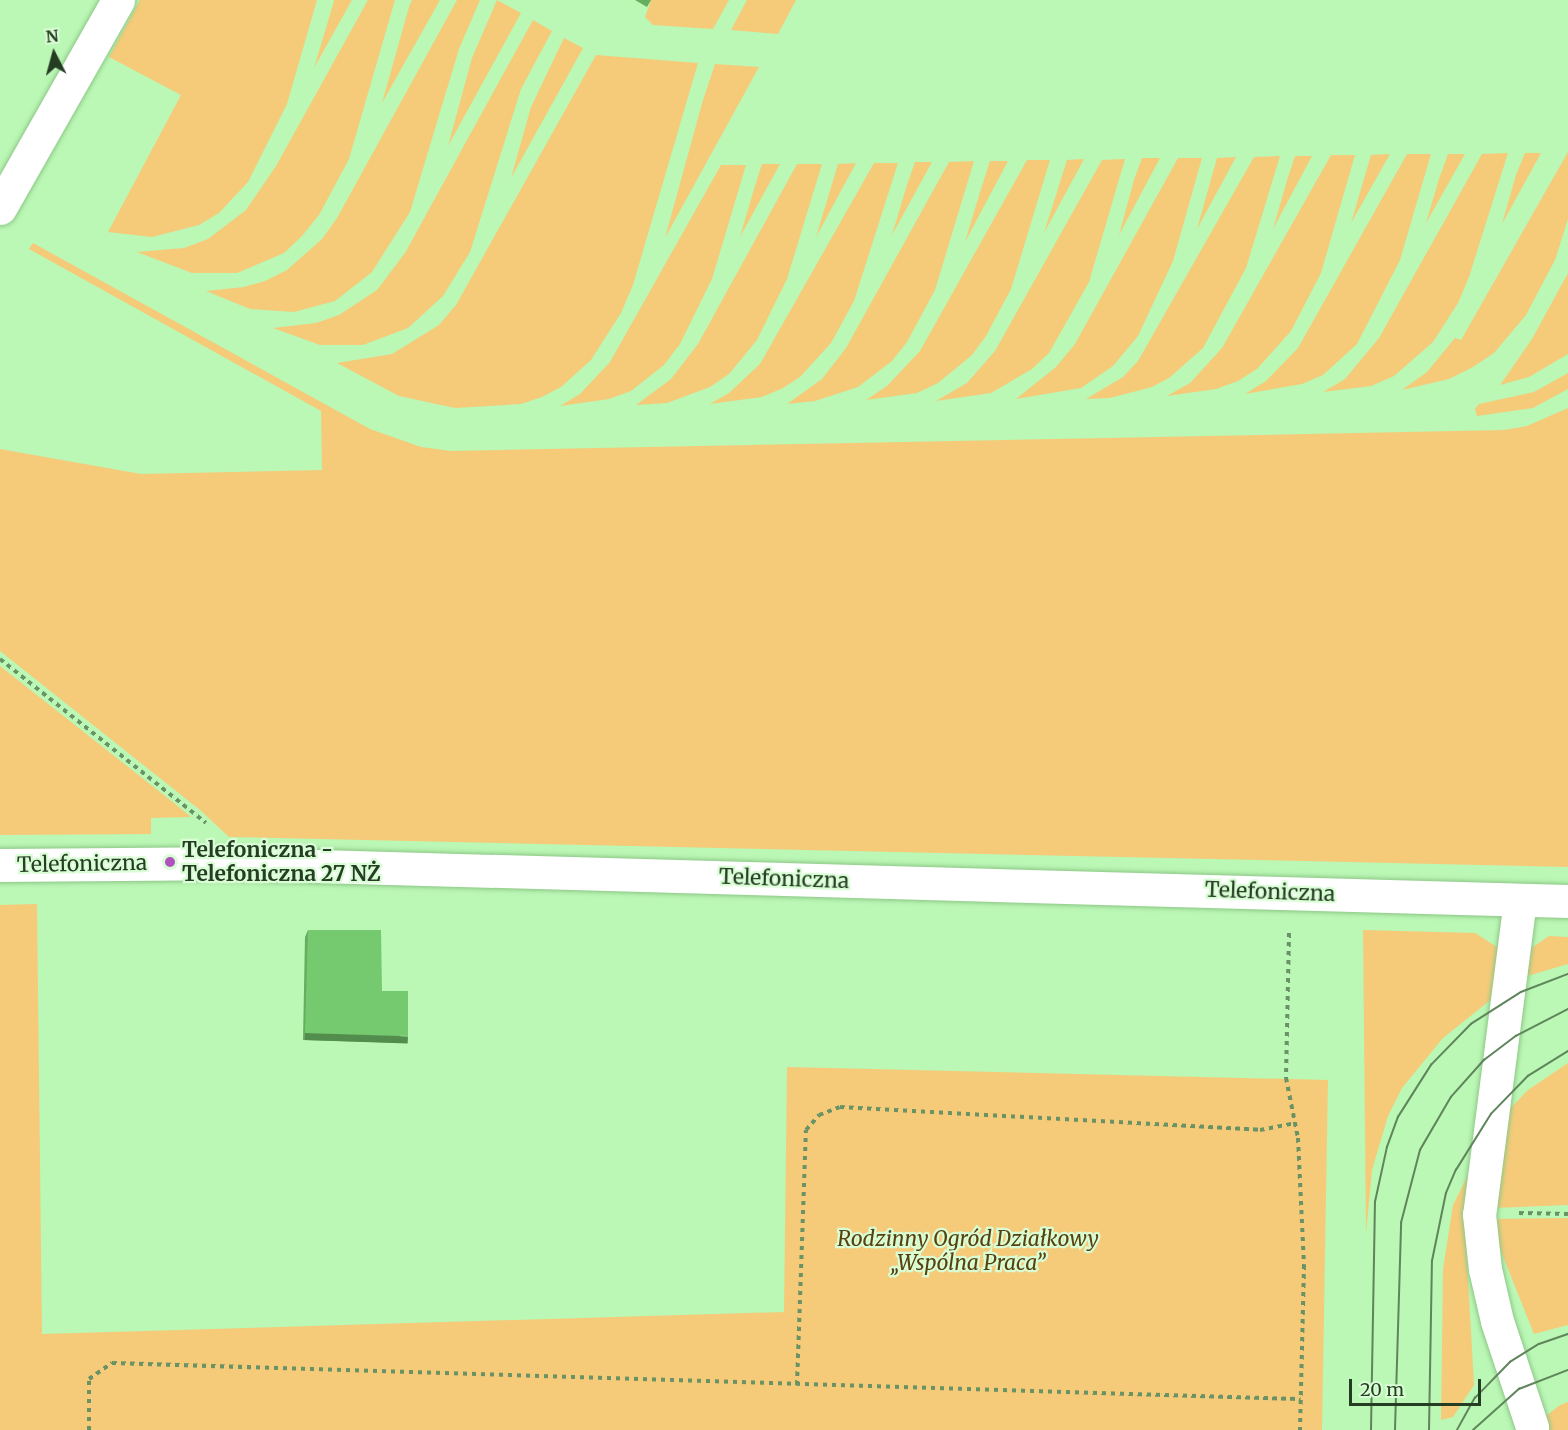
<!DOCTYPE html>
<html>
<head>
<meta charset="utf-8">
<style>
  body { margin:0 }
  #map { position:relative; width:1568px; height:1430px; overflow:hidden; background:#bbf7b5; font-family:Merriweather,serif }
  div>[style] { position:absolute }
  .green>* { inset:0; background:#f5cb7a }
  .path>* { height:4px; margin-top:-2px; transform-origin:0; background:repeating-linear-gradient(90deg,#699265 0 4.5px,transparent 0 9px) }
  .roads { filter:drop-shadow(0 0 2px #8dc787) drop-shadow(0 0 2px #8dc787) }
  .minor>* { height:33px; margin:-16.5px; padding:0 16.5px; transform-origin:16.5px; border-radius:16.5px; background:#fff }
  .tram>* { height:1.5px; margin:-0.75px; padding:0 0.75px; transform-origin:0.75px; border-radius:0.75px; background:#5f855b }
  .wall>* { inset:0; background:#65ae5f }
  .shaded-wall>* { inset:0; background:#528d4e; transform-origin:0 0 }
  .building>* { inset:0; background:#75ca6f }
  .dots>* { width:16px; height:16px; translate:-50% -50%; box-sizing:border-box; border:3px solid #d9fdd5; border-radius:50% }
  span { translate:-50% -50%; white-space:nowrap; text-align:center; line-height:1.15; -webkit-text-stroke:4.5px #d9fdd5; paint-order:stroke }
  .poi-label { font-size:21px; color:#253d23; font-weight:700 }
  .left { translate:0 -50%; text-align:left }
  .street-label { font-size:21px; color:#253d23 }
  .park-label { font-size:21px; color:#58410e; font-style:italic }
  .north { position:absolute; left:24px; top:24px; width:60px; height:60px; -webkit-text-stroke:4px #d9fdd5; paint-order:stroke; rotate:354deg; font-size:16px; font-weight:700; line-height:24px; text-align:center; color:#253d23 }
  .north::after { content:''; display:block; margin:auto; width:21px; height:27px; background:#253d23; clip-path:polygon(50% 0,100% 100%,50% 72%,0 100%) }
  .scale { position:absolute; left:1349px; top:1379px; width:132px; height:27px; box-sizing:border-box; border:3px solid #253d23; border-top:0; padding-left:8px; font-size:18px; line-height:21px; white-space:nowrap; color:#253d23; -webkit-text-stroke:4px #d9fdd5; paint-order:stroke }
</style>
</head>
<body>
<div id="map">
  <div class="green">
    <div style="clip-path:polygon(140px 0,317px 0,287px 104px,248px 182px,219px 213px,199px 225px,152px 237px,108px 232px,181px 95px,109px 57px)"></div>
    <div style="clip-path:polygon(334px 0,352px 0,314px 68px,334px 1px)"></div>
    <div style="clip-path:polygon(368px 0,395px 0,349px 159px,319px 215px,302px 236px,284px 253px,237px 273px,192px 273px,137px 252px,184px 248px,208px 239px,246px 210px,276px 166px)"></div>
    <div style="clip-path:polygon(412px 0,440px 0,382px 103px,409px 7px)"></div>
    <div style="clip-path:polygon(457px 0,480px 0,459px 49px,410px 212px,372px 272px,335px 301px,294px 312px,250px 309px,206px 291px,244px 287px,265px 281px,287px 270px,322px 239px,337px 218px)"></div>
    <div style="clip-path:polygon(497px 0,521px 13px,448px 146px,472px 58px)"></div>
    <div style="clip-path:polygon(651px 0,729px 0,713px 29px,653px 25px,645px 17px)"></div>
    <div style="clip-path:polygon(747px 0,796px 0,778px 34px,731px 30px)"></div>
    <div style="clip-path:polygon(533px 20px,552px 31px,521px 89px,470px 252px,443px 296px,408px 328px,363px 345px,320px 345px,273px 328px,316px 323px,339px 315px,377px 290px,405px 253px)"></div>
    <div style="clip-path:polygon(564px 38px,583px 48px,511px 178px,531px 107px)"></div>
    <div style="clip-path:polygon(596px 55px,698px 63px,633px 285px,621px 313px,591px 360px,561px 387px,542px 397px,521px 404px,455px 408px,399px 396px,337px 363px,392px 354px,439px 325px,456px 305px)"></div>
    <div style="clip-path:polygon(715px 64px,759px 67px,665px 238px,703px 100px)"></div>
    <div style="clip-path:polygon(1568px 152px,1568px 219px,1555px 260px,1526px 315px,1494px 353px,1473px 367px,1449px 379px,1402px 390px,1427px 372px,1455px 338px,1461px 340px)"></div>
    <div style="clip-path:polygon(1508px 153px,1469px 277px,1458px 303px,1433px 342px,1394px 376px,1371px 386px,1323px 392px,1345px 379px,1379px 338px,1482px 154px)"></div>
    <div style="clip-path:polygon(1525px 153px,1541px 153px,1502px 224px,1516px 175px)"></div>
    <div style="clip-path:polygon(1390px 154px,1351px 223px,1371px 155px)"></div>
    <div style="clip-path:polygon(1407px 154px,1431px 154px,1400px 260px,1357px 344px,1323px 375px,1302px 384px,1245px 394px,1266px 381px,1298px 348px)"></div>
    <div style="clip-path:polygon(1448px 154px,1465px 154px,1426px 223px,1439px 179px)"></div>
    <div style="clip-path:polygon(1331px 155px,1355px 155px,1321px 273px,1291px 331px,1257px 369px,1238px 381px,1216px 389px,1167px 396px,1190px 383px,1222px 348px)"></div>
    <div style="clip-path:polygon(1280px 156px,1246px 268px,1203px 348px,1169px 378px,1152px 387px,1110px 398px,1086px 399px,1123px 377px,1138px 361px,1254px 157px)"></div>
    <div style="clip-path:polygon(1295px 156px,1312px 156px,1273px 229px,1288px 177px)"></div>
    <div style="clip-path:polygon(1236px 157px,1197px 229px,1217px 158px)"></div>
    <div style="clip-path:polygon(1142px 158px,1160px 158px,1119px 235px,1134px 180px)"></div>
    <div style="clip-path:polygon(1178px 158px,1202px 158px,1173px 261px,1138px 336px,1113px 366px,1081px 388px,1016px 399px,1056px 367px,1075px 344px)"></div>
    <div style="clip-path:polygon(1084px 159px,1044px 233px,1067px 160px)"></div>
    <div style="clip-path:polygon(1125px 159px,1089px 282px,1049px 353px,1032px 369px,991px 393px,936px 401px,967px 383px,995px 351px,1102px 160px)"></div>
    <div style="clip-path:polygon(1027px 160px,1050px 160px,1011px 289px,986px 336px,972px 355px,938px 383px,917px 393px,866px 400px,887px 386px,920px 351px)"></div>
    <div style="clip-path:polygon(974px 161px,935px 290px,907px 342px,892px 361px,858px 387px,815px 401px,787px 404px,822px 379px,846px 348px,949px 162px)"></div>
    <div style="clip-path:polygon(990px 161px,1008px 161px,965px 242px,981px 189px)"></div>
    <div style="clip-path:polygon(915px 162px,932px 162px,892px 235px,907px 185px)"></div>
    <div style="clip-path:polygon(856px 163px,816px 237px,838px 164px)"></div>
    <div style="clip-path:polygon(874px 163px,898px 163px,854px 301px,831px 343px,800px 377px,783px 388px,762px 397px,710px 404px,729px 393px,760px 364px)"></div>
    <div style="clip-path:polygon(762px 164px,780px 164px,740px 237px,754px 189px)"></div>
    <div style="clip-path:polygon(797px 164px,822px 164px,787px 279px,757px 340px,729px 374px,710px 387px,667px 403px,636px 405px,671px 379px,698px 344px)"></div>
    <div style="clip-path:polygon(721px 165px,746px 165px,712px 279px,680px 344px,664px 365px,631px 391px,609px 399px,560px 406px,580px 394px,610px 362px)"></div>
    <div style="clip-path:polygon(33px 243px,370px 429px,421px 447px,451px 451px,1504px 430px,1527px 426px,1568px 408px,1568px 867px,229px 837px,200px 810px,0 651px,0 449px,141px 474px,322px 470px,321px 411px,29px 249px)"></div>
    <div style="clip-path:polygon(1568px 273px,1568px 354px,1529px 377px,1500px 385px,1532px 339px)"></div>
    <div style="clip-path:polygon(1568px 373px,1568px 389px,1533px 408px,1477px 416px,1475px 409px,1479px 404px,1534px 392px)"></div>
    <div style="clip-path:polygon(0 666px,174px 803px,191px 817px,151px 818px,151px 834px,0 835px)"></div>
    <div style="clip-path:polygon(37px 904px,42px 1334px,784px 1312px,787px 1067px,1328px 1080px,1322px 1430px,0 1430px,0 905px)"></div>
    <div style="clip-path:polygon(1363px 930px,1475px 933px,1500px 949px,1493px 998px,1443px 1038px,1402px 1088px,1388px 1116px,1372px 1170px,1366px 1233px)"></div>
    <div style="clip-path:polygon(1549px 936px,1568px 937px,1568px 964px,1524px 977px,1527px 951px)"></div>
    <div style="clip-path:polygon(1568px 1063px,1568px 1205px,1494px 1208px,1506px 1113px,1528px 1090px)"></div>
    <div style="clip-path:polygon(1469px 1173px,1464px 1207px,1474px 1385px,1453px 1417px,1441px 1420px,1443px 1269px,1453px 1205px)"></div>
    <div style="clip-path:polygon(1568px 1218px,1568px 1325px,1534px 1334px,1500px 1249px,1494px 1219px)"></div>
    <div style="clip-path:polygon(1568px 1402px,1568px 1430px,1528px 1430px,1560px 1405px)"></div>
  </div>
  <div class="path">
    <div style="left:0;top:659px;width:263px;rotate:38.5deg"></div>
    <div style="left:1289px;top:933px;width:145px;rotate:91.2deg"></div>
    <div style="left:1286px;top:1078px;width:61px;rotate:78.7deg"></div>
    <div style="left:1298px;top:1138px;width:127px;rotate:87.3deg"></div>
    <div style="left:1304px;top:1265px;width:165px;rotate:91.4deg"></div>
    <div style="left:1519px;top:1213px;width:49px;rotate:1.2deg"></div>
    <div style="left:797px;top:1385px;width:255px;rotate:-88deg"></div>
    <div style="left:806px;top:1130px;width:20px;rotate:-49deg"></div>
    <div style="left:819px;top:1115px;width:22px;rotate:-21deg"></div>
    <div style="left:840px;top:1107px;width:421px;rotate:3.1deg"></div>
    <div style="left:1260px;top:1130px;width:36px;rotate:-11deg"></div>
    <div style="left:89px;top:1430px;width:51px;rotate:-90deg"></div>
    <div style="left:89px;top:1379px;width:28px;rotate:-35deg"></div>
    <div style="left:112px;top:1363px;width:1189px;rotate:1.74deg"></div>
  </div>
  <div class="roads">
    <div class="minor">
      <div style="left:0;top:208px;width:239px;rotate:-60.4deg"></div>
      <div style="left:0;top:865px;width:213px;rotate:-0.5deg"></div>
      <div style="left:213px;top:863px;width:1356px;rotate:1.61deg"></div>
      <div style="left:1520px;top:900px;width:317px;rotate:97.4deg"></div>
      <div style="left:1479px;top:1214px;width:55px;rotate:83.8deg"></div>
      <div style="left:1485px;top:1269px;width:53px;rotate:77deg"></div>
      <div style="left:1497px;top:1321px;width:112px;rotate:71.7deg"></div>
    </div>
  </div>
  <div class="tram">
    <div style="left:1371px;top:1430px;width:228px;rotate:-89deg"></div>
    <div style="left:1375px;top:1202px;width:56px;rotate:-77.7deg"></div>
    <div style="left:1387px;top:1147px;width:32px;rotate:-70deg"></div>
    <div style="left:1398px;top:1117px;width:62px;rotate:-57.6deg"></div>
    <div style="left:1431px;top:1065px;width:57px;rotate:-45.7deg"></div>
    <div style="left:1471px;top:1024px;width:59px;rotate:-32.6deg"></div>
    <div style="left:1521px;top:992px;width:50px;rotate:-21deg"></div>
    <div style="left:1395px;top:1430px;width:207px;rotate:-88.3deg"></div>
    <div style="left:1401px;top:1223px;width:75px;rotate:-75.4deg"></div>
    <div style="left:1420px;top:1150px;width:61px;rotate:-59.7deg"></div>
    <div style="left:1451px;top:1097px;width:50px;rotate:-48.3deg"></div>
    <div style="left:1484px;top:1060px;width:40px;rotate:-37deg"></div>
    <div style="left:1516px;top:1036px;width:59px;rotate:-27.4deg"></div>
    <div style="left:1429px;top:1430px;width:169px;rotate:-89deg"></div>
    <div style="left:1432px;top:1261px;width:69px;rotate:-78.4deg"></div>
    <div style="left:1446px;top:1193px;width:25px;rotate:-67deg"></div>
    <div style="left:1456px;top:1170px;width:66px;rotate:-58deg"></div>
    <div style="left:1491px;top:1114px;width:53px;rotate:-45.8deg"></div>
    <div style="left:1528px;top:1076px;width:47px;rotate:-32deg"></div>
    <div style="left:1457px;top:1430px;width:37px;rotate:-61deg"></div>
    <div style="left:1475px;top:1398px;width:50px;rotate:-45.8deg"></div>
    <div style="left:1510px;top:1362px;width:34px;rotate:-32deg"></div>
    <div style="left:1539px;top:1344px;width:31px;rotate:-19deg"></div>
    <div style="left:1473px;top:1430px;width:62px;rotate:-41.7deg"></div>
    <div style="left:1519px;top:1389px;width:53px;rotate:-21.2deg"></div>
  </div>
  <div class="wall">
    <div style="clip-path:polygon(635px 0,651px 0,647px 7px)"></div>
    <div style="clip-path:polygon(308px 930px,406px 1043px,303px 1040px,305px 937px)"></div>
  </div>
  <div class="shaded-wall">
    <div style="left:305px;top:1033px;width:103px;height:7px;rotate:2deg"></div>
  </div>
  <div class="building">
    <div style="clip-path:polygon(308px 930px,381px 930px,382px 991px,408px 991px,408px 1036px,305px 1033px)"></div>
  </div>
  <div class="dots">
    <div style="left:170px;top:862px;background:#af52bd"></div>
  </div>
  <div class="poi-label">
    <span class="left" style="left:182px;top:862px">Telefoniczna -<br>Telefoniczna 27 NŻ</span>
  </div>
  <div class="street-label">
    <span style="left:82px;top:864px;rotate:-1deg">Telefoniczna</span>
    <span style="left:784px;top:879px;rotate:2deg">Telefoniczna</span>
    <span style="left:1270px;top:892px;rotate:2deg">Telefoniczna</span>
  </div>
  <div class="park-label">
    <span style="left:968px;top:1251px">Rodzinny Ogród Działkowy<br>„Wspólna Praca”</span>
  </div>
  <div class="north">N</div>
  <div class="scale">20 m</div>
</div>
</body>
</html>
